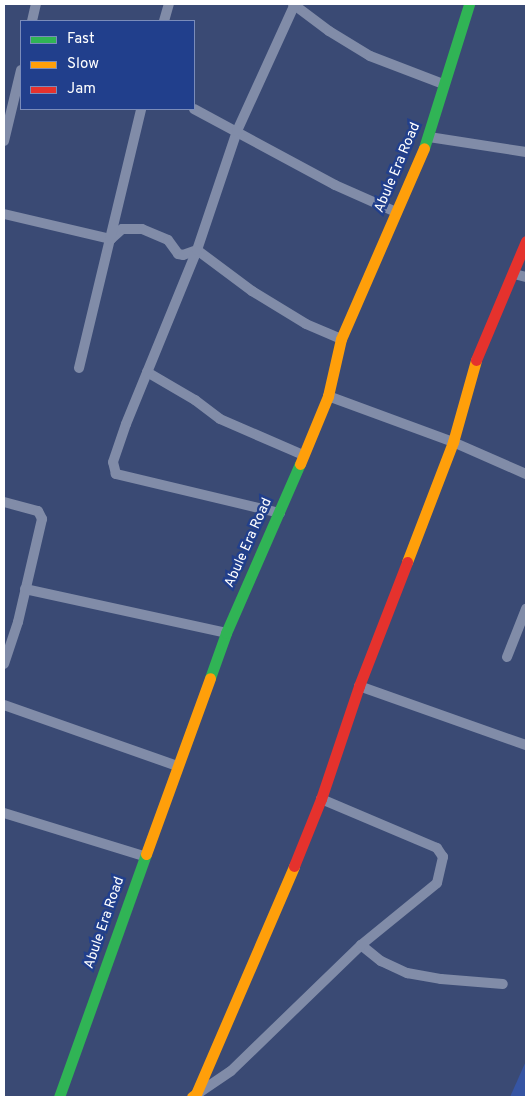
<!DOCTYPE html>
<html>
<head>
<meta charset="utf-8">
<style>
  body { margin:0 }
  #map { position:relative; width:530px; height:1101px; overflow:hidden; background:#3a4a74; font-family:Overpass,sans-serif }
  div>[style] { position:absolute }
  .green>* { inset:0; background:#3655a3 }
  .street>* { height:10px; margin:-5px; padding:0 5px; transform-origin:5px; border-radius:5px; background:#818ca8 }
  .fast>* { height:11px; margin:-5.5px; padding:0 5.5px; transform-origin:5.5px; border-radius:5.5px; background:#30b455 }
  .slow>* { height:11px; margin:-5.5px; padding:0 5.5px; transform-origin:5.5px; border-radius:5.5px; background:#ff9f0a }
  .jam>* { height:11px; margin:-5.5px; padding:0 5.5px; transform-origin:5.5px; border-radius:5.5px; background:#e5322d }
  span { translate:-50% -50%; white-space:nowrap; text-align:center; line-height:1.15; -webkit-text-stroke:5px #213f8c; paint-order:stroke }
  .street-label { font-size:14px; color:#fff }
  .frame { position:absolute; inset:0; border:5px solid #fff; pointer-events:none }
  .legend { position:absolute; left:20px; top:20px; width:175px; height:90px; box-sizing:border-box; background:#213f8c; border:1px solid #7a8cba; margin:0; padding:6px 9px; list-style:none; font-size:15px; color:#fff }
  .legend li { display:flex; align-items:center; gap:10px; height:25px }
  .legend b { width:25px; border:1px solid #7a8cba }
</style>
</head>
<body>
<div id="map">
  <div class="green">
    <div style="clip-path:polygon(526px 1061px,526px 1097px,510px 1097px)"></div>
  </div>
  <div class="street">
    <div style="left:293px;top:4px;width:45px;rotate:36.9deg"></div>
    <div style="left:329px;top:31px;width:48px;rotate:31.4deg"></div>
    <div style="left:370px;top:56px;width:78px;rotate:21deg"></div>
    <div style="left:32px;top:21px;width:17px;rotate:-77deg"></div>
    <div style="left:164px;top:21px;width:18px;rotate:-74deg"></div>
    <div style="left:194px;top:109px;width:160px;rotate:28.3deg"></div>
    <div style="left:335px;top:185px;width:67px;rotate:23.9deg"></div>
    <div style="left:429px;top:137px;width:98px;rotate:8.8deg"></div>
    <div style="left:4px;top:141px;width:73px;rotate:-76.5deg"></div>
    <div style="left:4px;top:214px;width:110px;rotate:13.2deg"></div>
    <div style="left:111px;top:239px;width:15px;rotate:-42deg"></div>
    <div style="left:122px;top:229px;width:20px"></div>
    <div style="left:142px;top:229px;width:28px;rotate:23deg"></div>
    <div style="left:168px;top:240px;width:17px;rotate:54deg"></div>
    <div style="left:178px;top:254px;width:5px;rotate:11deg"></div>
    <div style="left:183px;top:255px;width:15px;rotate:-20deg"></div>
    <div style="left:197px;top:250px;width:69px;rotate:36.7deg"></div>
    <div style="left:252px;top:291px;width:63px;rotate:31.4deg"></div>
    <div style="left:306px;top:324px;width:38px;rotate:23deg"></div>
    <div style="left:514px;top:274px;width:12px;rotate:14deg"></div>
    <div style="left:79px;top:368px;width:266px;rotate:-76.5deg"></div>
    <div style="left:147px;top:372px;width:56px;rotate:30.3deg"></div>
    <div style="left:195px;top:400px;width:31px;rotate:37deg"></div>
    <div style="left:220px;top:419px;width:90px;rotate:23.4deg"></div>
    <div style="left:328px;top:396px;width:133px;rotate:20.2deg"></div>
    <div style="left:453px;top:442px;width:80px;rotate:23.7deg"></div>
    <div style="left:4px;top:502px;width:35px;rotate:15deg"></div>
    <div style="left:38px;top:511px;width:9px;rotate:63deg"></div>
    <div style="left:42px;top:519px;width:106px;rotate:103.1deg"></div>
    <div style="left:18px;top:622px;width:44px;rotate:108.4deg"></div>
    <div style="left:280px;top:513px;width:169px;rotate:-166.6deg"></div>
    <div style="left:116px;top:474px;width:12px;rotate:-104deg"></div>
    <div style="left:113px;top:462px;width:40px;rotate:-71.1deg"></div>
    <div style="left:126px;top:424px;width:188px;rotate:-67.8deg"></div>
    <div style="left:197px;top:250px;width:126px;rotate:-71.4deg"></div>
    <div style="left:237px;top:131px;width:140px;rotate:-65.5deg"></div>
    <div style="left:25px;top:589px;width:206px;rotate:12.3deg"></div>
    <div style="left:507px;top:657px;width:52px;rotate:-68.4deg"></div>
    <div style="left:359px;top:686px;width:177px;rotate:19.5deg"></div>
    <div style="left:4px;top:705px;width:183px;rotate:19.4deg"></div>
    <div style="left:4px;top:813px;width:146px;rotate:17.1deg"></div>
    <div style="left:361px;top:945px;width:26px;rotate:39deg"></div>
    <div style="left:381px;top:961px;width:29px;rotate:25deg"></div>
    <div style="left:407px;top:973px;width:35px;rotate:10deg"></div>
    <div style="left:441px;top:979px;width:62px;rotate:4.6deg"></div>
    <div style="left:197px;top:1094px;width:41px;rotate:-34.1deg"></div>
    <div style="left:231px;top:1071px;width:181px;rotate:-44.1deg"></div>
    <div style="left:361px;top:945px;width:98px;rotate:-39.2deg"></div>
    <div style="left:437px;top:883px;width:27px;rotate:-77deg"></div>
    <div style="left:443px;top:857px;width:11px;rotate:-124deg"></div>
    <div style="left:437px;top:848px;width:126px;rotate:-157.1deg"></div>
  </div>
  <div class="fast">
    <div style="left:424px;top:148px;width:151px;rotate:-72.6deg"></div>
    <div style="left:210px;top:678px;width:48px;rotate:-70.4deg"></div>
    <div style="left:226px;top:633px;width:184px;rotate:-66.4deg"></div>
    <div style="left:59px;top:1097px;width:258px;rotate:-70.3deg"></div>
  </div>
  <div class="slow">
    <div style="left:300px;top:464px;width:74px;rotate:-67.6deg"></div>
    <div style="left:328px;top:396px;width:58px;rotate:-77.2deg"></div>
    <div style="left:341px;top:339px;width:208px;rotate:-66.5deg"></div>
    <div style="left:407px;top:562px;width:129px;rotate:-69deg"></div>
    <div style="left:453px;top:442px;width:85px;rotate:-74.3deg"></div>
    <div style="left:146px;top:854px;width:187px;rotate:-70deg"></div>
    <div style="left:192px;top:1097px;width:5px;rotate:-37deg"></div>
    <div style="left:196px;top:1094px;width:248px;rotate:-66.7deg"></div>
  </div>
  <div class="jam">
    <div style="left:476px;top:360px;width:129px;rotate:-67.2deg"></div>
    <div style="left:294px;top:866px;width:72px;rotate:-68.1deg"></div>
    <div style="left:321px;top:799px;width:119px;rotate:-71.4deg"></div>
    <div style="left:359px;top:686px;width:133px;rotate:-68.8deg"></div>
  </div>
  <div class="street-label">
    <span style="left:398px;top:168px;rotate:-67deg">Abule Era Road</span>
    <span style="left:249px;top:543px;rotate:-66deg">Abule Era Road</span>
    <span style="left:105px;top:923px;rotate:-71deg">Abule Era Road</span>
  </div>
  <div class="frame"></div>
  <ul class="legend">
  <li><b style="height:6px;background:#30b455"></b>Fast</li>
  <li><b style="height:6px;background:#ff9f0a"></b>Slow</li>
  <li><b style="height:6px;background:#e5322d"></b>Jam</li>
  </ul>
</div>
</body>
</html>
